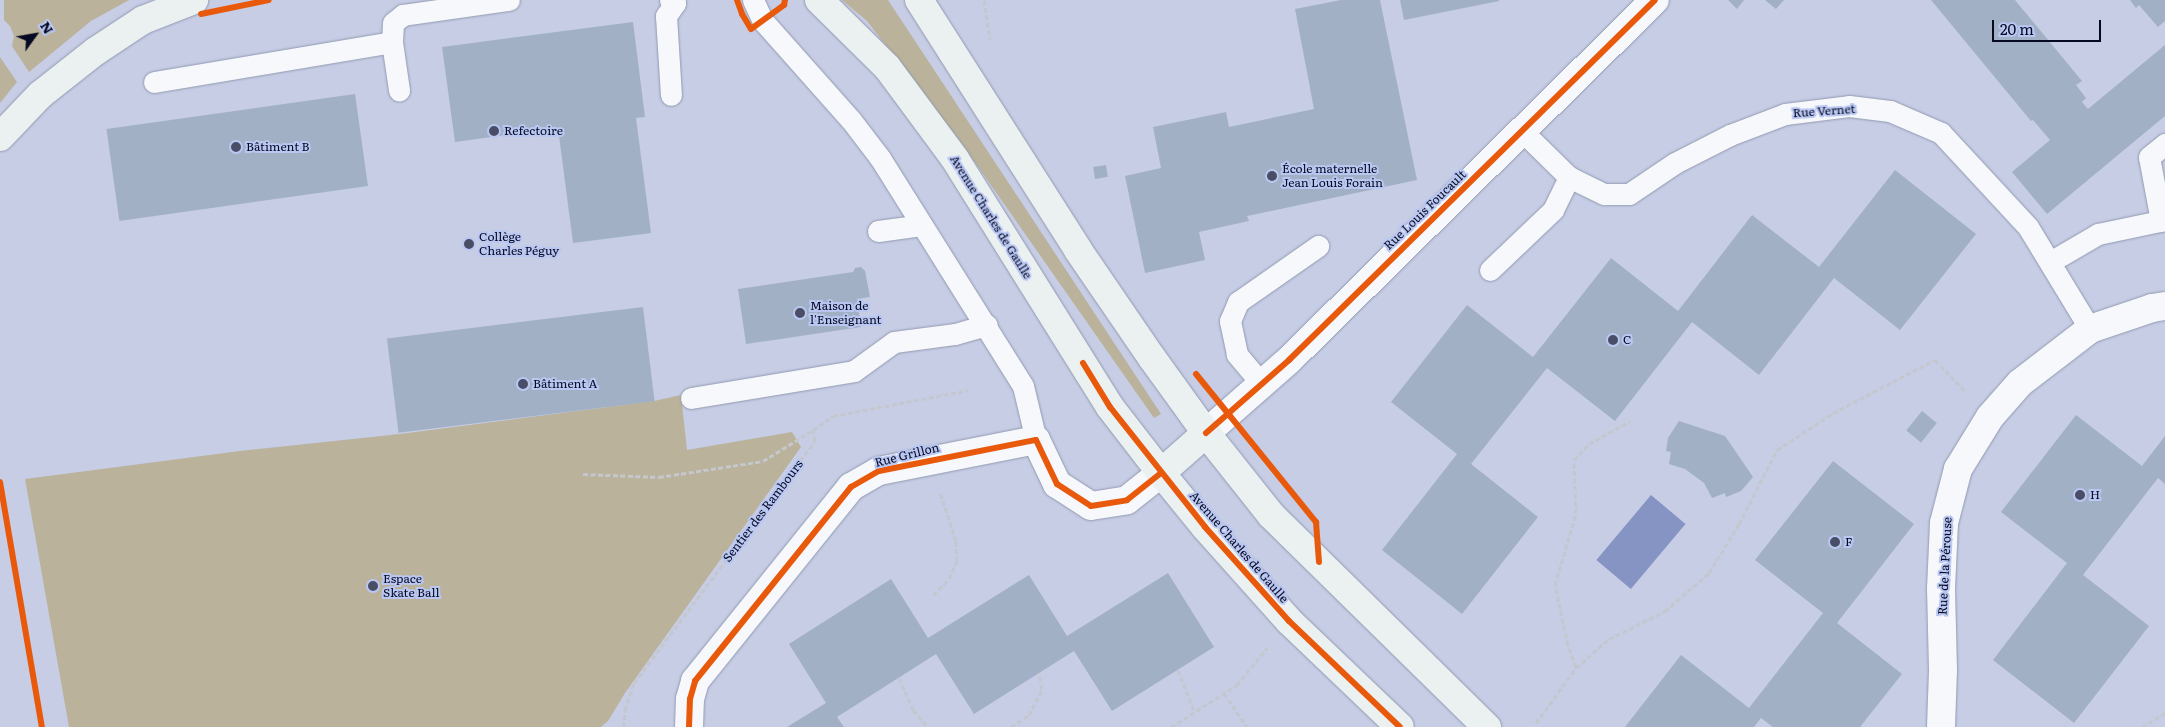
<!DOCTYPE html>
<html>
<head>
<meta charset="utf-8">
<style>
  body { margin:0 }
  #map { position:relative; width:2165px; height:727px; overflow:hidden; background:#c6cde5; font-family:Literata,serif }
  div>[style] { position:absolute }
  .green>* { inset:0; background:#bbb29b }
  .water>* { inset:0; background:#8694c3; transform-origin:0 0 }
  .building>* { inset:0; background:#a2b0c6; transform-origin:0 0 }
  .path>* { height:3px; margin-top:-1.5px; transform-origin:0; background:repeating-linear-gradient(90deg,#c5c7ce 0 5px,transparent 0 7.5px) }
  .roads { filter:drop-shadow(0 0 1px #9299b0) drop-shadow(0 0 1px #9299b0) }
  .lane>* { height:21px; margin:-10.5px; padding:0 10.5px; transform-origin:10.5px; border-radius:10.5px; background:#f6f8fb }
  .street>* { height:28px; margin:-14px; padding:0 14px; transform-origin:14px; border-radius:14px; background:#f6f8fb }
  .secondary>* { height:28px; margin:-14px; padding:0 14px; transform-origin:14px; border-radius:14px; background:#ebf0f1 }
  .cycleway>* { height:6px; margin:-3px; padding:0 3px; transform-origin:3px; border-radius:3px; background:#e8590c }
  .dots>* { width:14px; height:14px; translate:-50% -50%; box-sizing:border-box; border:2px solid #b9c7f2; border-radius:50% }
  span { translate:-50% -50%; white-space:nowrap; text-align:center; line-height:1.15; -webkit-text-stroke:4px #b9c7f2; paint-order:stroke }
  .street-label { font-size:12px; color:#050921 }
  .poi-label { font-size:12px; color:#050921 }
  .left { translate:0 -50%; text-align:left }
  .north { position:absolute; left:10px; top:10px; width:50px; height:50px; -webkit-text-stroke:4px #b9c7f2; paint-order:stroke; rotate:58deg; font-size:14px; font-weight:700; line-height:20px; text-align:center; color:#050921 }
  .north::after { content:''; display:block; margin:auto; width:18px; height:22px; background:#050921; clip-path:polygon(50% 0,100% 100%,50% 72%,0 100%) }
  .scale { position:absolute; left:1992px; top:20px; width:109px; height:22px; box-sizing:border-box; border:2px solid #050921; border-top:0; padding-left:6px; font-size:15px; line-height:18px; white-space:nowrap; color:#050921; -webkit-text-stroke:4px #b9c7f2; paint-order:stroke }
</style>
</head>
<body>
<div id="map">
  <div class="green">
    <div style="clip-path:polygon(4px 0,129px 0,91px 21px,29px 72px,12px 46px,14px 36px,10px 26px,4px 20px)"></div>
    <div style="clip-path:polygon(842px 0,888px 0,1161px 414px,1154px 418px,960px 141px,867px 21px)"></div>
    <div style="clip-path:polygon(0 57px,17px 82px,0 103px)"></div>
    <div style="clip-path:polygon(681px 395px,687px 450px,792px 432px,801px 447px,625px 693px,608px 721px,601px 727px,69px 727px,25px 479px,240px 451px,400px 434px,654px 401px)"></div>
  </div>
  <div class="water">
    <div style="left:1651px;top:495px;width:45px;height:85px;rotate:40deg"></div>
  </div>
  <div class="building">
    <div style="clip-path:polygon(1341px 0,1380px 0,1417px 180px,1247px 216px,1249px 221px,1199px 232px,1205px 260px,1145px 273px,1125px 176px,1161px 168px,1153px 127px,1226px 112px,1229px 127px,1314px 109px,1295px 9px)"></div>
    <div style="clip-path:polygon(1400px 0,1499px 0,1499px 1px,1404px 20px)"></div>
    <div style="clip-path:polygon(1728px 0,1744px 0,1737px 9px)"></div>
    <div style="clip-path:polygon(1765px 0,1784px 0,1776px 9px)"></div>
    <div style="clip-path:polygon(1931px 0,2015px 0,2082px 81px,2076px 85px,2086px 98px,2082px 102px,2088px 109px,2165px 45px,2165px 116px,2047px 214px,2012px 172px,2050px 140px,2033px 120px,2031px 121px)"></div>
    <div style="clip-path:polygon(2130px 0,2165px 0,2165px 21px,2158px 27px,2139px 5px,2136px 8px)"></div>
    <div style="clip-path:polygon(633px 22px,645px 117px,636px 118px,651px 233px,573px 243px,558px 128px,455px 142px,442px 47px)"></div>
    <div style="left:355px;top:94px;width:93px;height:251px;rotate:82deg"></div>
    <div style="left:1106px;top:165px;width:12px;height:13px;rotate:81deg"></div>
    <div style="clip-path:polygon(1895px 170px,1976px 234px,1900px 330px,1834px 278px,1759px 375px,1692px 322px,1615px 421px,1547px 368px,1471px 464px,1538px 517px,1462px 614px,1382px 550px,1457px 454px,1391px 402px,1467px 305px,1533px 357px,1611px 258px,1678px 311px,1752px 215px,1819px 267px)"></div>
    <div style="clip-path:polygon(861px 267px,865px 271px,870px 297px,857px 299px,861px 327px,746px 344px,738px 289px,853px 272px,855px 268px)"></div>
    <div style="left:643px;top:307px;width:95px;height:258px;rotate:83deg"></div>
    <div style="left:1922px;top:411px;width:19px;height:25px;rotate:39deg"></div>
    <div style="clip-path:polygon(2076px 415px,2142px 466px,2165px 436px,2165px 484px,2158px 478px,2083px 575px,2149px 626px,2074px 723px,1993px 660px,2067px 563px,2001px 512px)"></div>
    <div style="clip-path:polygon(1679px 421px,1725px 436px,1753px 477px,1741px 491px,1726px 497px,1725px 493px,1712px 498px,1704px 483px,1685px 469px,1669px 464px,1671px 452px,1666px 451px,1668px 438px)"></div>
    <div style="clip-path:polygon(1833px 461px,1914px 524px,1837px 623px,1902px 674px,1860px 727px,1773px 727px,1761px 718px,1754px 727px,1625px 727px,1681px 655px,1749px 708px,1823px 613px,1755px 560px)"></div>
    <div style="clip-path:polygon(1168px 573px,1214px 647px,1112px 711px,1074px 651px,974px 714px,936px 654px,837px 717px,844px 727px,787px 727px,826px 703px,789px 644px,891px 579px,928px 638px,1029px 575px,1067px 636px)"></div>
  </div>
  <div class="path">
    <div style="left:984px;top:0;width:40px;rotate:81.5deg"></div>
    <div style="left:583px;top:474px;width:76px;rotate:2.3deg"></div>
    <div style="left:659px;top:477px;width:105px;rotate:-8.7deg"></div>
    <div style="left:763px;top:461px;width:59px;rotate:-31.8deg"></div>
    <div style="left:933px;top:595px;width:23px;rotate:-45deg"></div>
    <div style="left:949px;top:579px;width:20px;rotate:-66deg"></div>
    <div style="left:957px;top:561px;width:20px;rotate:-93deg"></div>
    <div style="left:956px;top:541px;width:52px;rotate:-108.1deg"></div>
    <div style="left:1576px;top:667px;width:23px;rotate:-110deg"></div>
    <div style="left:1568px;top:645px;width:61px;rotate:-102.2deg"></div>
    <div style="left:1555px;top:585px;width:75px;rotate:-73.7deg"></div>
    <div style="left:1576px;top:513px;width:53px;rotate:-92.2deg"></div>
    <div style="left:1574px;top:460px;width:22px;rotate:-47deg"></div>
    <div style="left:1589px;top:444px;width:47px;rotate:-29.3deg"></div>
    <div style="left:1178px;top:670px;width:44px;rotate:68.7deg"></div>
    <div style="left:899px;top:678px;width:35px;rotate:66deg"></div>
    <div style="left:913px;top:710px;width:23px;rotate:49deg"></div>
    <div style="left:1224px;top:693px;width:41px;rotate:55.9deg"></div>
    <div style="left:1536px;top:723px;width:68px;rotate:-54deg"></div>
    <div style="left:1576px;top:668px;width:44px;rotate:-41.3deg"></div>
    <div style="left:1609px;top:639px;width:63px;rotate:-26.6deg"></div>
    <div style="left:1665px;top:611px;width:58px;rotate:-40.8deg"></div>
    <div style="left:1709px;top:573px;width:57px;rotate:-58.5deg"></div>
    <div style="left:1739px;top:524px;width:83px;rotate:-62.8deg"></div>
    <div style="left:1777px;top:450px;width:67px;rotate:-33.5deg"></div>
    <div style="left:1833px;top:413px;width:115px;rotate:-27.5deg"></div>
    <div style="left:1935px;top:360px;width:46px;rotate:45.9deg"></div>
    <div style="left:624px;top:727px;width:17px;rotate:-87deg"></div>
    <div style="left:625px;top:710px;width:28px;rotate:-72deg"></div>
    <div style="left:634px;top:683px;width:302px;rotate:-53.2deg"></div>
    <div style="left:815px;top:441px;width:11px;rotate:-100deg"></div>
    <div style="left:813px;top:430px;width:24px;rotate:-35deg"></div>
    <div style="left:833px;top:416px;width:138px;rotate:-10.8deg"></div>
    <div style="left:1011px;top:727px;width:22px;rotate:-34deg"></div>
    <div style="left:1029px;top:715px;width:29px;rotate:-63deg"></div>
    <div style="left:1042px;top:689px;width:16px;rotate:-101deg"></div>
    <div style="left:1171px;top:727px;width:78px;rotate:-32.5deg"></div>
    <div style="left:1237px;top:685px;width:48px;rotate:-51deg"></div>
    <div style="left:2142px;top:727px;width:27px;rotate:-31deg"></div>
  </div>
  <div class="roads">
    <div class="lane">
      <div style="left:670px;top:0;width:6px;rotate:31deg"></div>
      <div style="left:675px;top:3px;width:16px;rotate:125deg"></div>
      <div style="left:666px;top:16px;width:79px;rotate:86.4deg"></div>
      <div style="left:753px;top:0;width:23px;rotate:65deg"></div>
      <div style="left:763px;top:21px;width:132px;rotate:48.4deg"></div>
      <div style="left:851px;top:120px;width:48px;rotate:52.7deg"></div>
      <div style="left:880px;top:158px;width:269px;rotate:57.9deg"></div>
      <div style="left:1023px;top:386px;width:56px;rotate:76.5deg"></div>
      <div style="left:392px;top:42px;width:49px;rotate:81.7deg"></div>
      <div style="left:154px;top:82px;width:241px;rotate:-9.5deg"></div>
      <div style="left:392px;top:42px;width:19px;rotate:-87deg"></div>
      <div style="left:393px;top:23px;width:13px;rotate:-39deg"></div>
      <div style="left:403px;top:15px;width:107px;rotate:-8.1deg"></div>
      <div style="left:1522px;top:131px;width:66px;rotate:44.4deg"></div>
      <div style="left:1569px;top:177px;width:39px;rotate:26deg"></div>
      <div style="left:1604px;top:194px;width:25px"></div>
      <div style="left:1629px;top:194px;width:55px;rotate:-34deg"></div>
      <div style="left:1675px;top:163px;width:62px;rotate:-27deg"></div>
      <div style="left:1730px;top:135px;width:59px;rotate:-20.9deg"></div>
      <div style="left:1785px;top:114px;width:64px;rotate:-7.1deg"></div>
      <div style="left:1849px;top:106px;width:41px;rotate:7deg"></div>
      <div style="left:1890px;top:111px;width:56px;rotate:23.3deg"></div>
      <div style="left:1941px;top:133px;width:128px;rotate:47.2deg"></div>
      <div style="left:2028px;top:227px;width:119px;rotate:58.7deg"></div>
      <div style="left:2161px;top:221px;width:65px;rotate:-100.6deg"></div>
      <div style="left:2149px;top:157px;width:21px;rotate:-39deg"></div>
      <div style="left:878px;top:231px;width:44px;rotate:-7.8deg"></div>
      <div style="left:2050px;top:262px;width:56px;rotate:-30.3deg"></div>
      <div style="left:2098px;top:234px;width:68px;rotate:-11.8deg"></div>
      <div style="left:1490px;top:270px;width:87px;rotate:-43.6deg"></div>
      <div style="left:1553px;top:210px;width:37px;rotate:-64deg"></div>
      <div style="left:1261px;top:383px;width:38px;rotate:-130deg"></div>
      <div style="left:1237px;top:354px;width:34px;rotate:-102deg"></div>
      <div style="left:1230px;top:321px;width:21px;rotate:-67deg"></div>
      <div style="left:1238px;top:302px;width:98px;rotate:-35deg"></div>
      <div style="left:691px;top:398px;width:165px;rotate:-9.4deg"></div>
      <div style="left:854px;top:371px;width:49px;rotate:-35.9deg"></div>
      <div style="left:894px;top:342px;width:62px;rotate:-7.5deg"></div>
      <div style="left:955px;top:334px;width:33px;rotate:-16deg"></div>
    </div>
    <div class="street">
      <div style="left:1206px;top:433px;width:111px;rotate:-41.3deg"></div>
      <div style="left:1289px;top:360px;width:513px;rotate:-44.53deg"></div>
      <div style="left:689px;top:727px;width:28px;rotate:-88deg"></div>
      <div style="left:690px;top:699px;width:19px;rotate:-74deg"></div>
      <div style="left:695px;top:681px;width:249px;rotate:-51.2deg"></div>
      <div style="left:851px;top:487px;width:32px;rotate:-30deg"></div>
      <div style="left:879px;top:471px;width:160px;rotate:-11.2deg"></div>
      <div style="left:1036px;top:440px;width:49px;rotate:64.5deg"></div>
      <div style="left:1057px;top:484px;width:40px;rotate:32.9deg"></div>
      <div style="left:1091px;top:506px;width:36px;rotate:-9deg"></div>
      <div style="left:1127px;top:500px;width:43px;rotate:-38.5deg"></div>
      <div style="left:1941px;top:727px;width:57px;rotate:-88deg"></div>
      <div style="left:1943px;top:670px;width:81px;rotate:-91.4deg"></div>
      <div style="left:1941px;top:589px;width:66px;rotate:-87.4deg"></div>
      <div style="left:1944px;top:523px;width:56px;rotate:-75.5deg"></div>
      <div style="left:1958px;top:469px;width:61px;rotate:-58.4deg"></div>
      <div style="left:1990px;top:417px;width:45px;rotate:-48.6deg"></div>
      <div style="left:2020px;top:383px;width:88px;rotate:-37.6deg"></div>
      <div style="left:2090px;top:329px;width:65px;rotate:-18.7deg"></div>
      <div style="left:2152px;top:308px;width:13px;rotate:-9deg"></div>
    </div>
    <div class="secondary">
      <div style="left:819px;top:0;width:95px;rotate:44.6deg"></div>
      <div style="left:887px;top:67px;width:114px;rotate:53.5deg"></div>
      <div style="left:955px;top:159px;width:292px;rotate:58deg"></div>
      <div style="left:1110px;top:407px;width:83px;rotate:52.3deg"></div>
      <div style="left:1161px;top:473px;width:70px;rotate:50.8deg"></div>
      <div style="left:1205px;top:527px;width:126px;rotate:48.2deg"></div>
      <div style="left:1289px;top:621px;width:153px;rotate:43.7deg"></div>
      <div style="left:919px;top:0;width:296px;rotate:57.5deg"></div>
      <div style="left:1078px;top:250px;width:131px;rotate:55.6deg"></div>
      <div style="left:1152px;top:358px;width:92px;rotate:54.2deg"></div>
      <div style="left:1206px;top:433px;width:105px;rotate:51.6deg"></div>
      <div style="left:1271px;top:515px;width:303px;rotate:44.5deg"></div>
      <div style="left:0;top:137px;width:58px;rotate:-46.4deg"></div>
      <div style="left:40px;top:95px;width:71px;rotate:-38.2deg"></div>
      <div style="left:96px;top:51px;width:56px;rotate:-33.4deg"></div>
      <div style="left:143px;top:20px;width:55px;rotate:-21.4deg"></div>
      <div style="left:1161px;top:473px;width:60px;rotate:-41.6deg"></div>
    </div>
  </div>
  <div class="cycleway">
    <div style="left:737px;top:0;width:15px;rotate:70deg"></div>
    <div style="left:742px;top:14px;width:17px;rotate:59deg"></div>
    <div style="left:751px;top:29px;width:41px;rotate:-36deg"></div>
    <div style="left:784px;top:5px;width:5px;rotate:-79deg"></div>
    <div style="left:201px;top:14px;width:69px;rotate:-11.6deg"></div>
    <div style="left:1083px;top:363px;width:52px;rotate:58.5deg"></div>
    <div style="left:1110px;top:407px;width:153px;rotate:51.6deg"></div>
    <div style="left:1205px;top:527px;width:126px;rotate:48.2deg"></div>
    <div style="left:1289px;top:621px;width:153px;rotate:43.7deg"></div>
    <div style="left:1196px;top:374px;width:191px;rotate:51deg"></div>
    <div style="left:1316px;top:522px;width:40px;rotate:85.7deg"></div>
    <div style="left:1206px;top:433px;width:111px;rotate:-41.3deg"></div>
    <div style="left:1289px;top:360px;width:513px;rotate:-44.53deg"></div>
    <div style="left:0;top:482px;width:249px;rotate:80.3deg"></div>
    <div style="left:689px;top:727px;width:28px;rotate:-88deg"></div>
    <div style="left:690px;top:699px;width:19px;rotate:-74deg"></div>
    <div style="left:695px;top:681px;width:249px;rotate:-51.2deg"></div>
    <div style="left:851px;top:487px;width:32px;rotate:-30deg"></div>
    <div style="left:879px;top:471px;width:160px;rotate:-11.2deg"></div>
    <div style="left:1036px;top:440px;width:49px;rotate:64.5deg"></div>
    <div style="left:1057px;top:484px;width:40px;rotate:32.9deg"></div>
    <div style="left:1091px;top:506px;width:36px;rotate:-9deg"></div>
    <div style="left:1127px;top:500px;width:43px;rotate:-38.5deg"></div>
  </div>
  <div class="dots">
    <div style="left:494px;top:131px;background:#494e66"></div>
    <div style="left:236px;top:147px;background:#494e66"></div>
    <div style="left:1272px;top:176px;background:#494e66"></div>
    <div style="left:469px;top:244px;background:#494e66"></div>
    <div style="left:800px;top:313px;background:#494e66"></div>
    <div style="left:1613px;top:340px;background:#494e66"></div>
    <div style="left:523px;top:384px;background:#494e66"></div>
    <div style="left:2080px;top:495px;background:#494e66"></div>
    <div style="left:1835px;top:542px;background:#494e66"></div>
    <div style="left:373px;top:586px;background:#494e66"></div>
  </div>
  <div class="street-label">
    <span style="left:1824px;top:111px;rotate:-4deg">Rue Vernet</span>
    <span style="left:1425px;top:210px;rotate:-44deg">Rue Louis Foucault</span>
    <span style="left:991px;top:217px;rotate:58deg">Avenue Charles de Gaulle</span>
    <span style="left:907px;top:455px;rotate:-14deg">Rue Grillon</span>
    <span style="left:763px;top:511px;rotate:-53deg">Sentier des Rambours</span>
    <span style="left:1239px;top:547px;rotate:49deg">Avenue Charles de Gaulle</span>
    <span style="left:1945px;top:566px;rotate:-87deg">Rue de la Pérouse</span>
  </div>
  <div class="poi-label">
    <span class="left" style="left:504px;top:131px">Refectoire</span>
    <span class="left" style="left:246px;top:147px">Bâtiment B</span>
    <span class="left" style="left:1282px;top:176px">École maternelle<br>Jean Louis Forain</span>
    <span class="left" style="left:479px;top:244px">Collège<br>Charles Péguy</span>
    <span class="left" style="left:810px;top:313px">Maison de<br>l'Enseignant</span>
    <span class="left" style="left:1623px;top:340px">C</span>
    <span class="left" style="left:533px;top:384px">Bâtiment A</span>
    <span class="left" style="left:2090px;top:495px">H</span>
    <span class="left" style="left:1845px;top:542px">F</span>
    <span class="left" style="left:383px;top:586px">Espace<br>Skate Ball</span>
  </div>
  <div class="north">N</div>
  <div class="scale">20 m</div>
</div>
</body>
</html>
